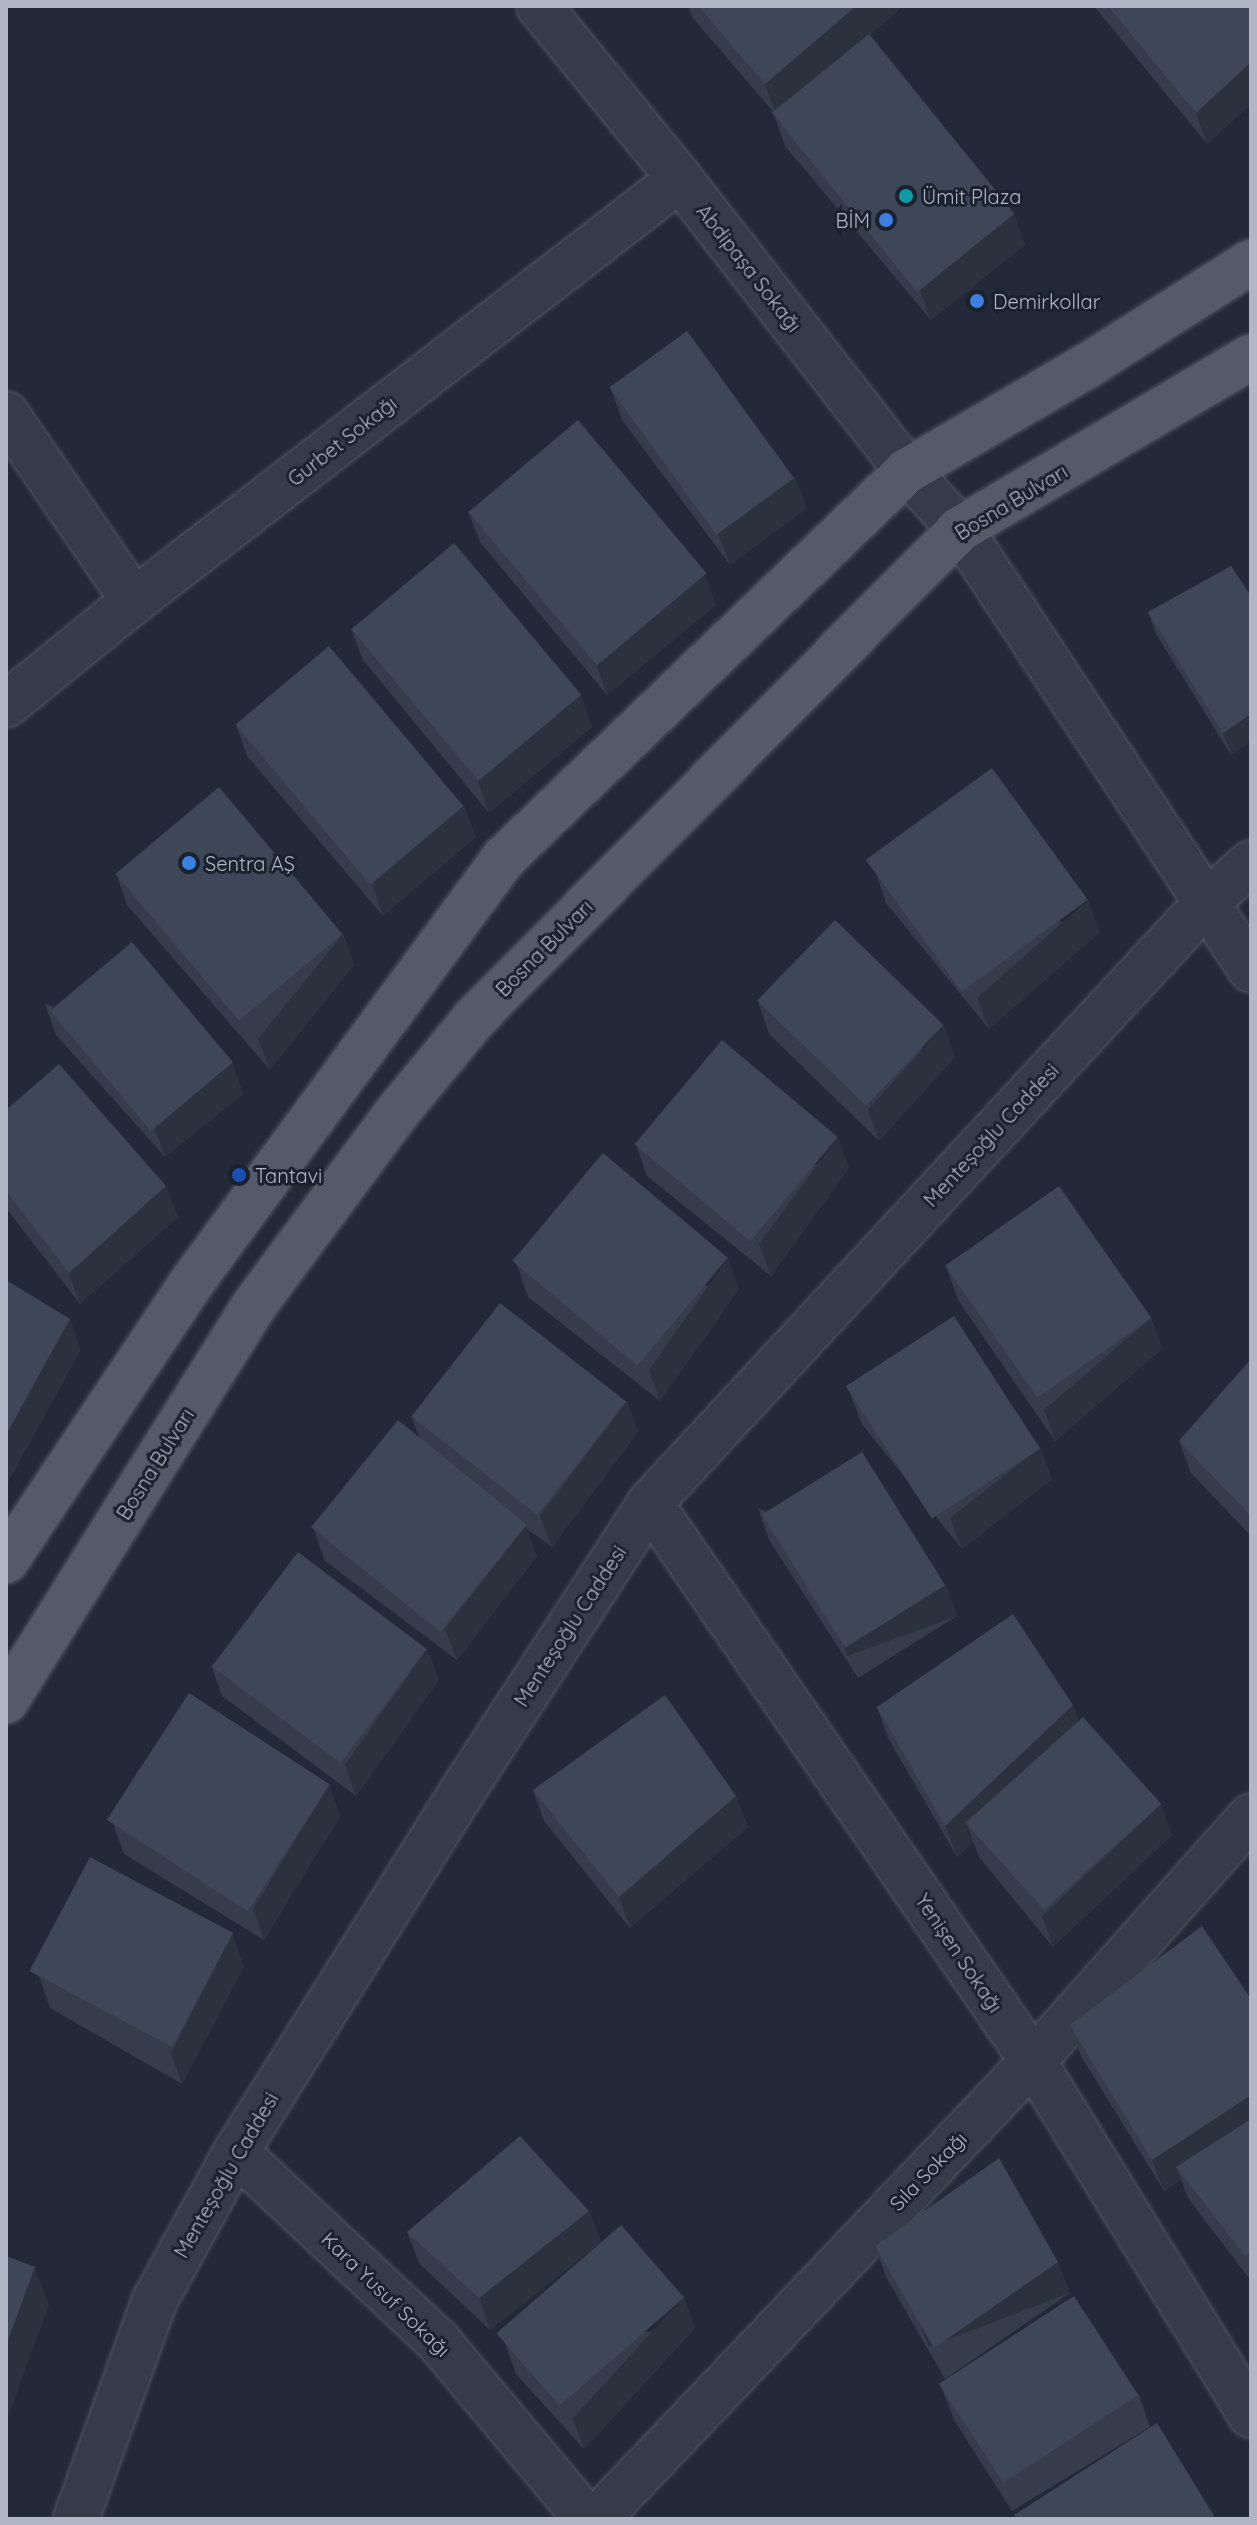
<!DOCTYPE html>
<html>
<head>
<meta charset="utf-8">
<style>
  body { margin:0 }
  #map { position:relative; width:1257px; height:2525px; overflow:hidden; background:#222938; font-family:Quicksand,sans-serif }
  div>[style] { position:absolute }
  .roads { filter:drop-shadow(0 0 2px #505663) drop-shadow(0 0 2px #505663) }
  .minor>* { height:44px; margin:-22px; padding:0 22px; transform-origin:22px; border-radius:22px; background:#353b49 }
  .major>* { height:44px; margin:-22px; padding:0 22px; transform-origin:22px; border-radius:22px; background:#535a69 }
  .wall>* { inset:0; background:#353d4c }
  .shaded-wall>* { inset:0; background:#2b323e; transform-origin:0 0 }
  .building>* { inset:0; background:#3e4758; transform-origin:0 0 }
  .dots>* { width:22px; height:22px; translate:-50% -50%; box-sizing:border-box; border:4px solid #1b212d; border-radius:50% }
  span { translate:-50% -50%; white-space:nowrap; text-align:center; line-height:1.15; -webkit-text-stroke:6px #1b212d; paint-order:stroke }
  .poi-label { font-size:20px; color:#b0b6c5 }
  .left { translate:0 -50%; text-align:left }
  .right { translate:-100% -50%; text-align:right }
  .street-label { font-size:20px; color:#b0b6c5 }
  .frame { position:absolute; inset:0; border:8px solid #b0b6c5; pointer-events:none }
</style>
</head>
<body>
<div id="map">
  <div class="roads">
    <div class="minor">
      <div style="left:539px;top:6px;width:223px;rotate:50.8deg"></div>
      <div style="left:680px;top:179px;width:370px;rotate:52.1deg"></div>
      <div style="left:907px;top:471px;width:79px;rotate:47.6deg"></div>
      <div style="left:960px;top:529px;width:528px;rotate:56.58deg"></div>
      <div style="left:6px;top:414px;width:227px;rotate:55.6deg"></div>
      <div style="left:6px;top:705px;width:165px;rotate:-39.1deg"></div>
      <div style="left:134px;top:601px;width:690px;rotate:-37.7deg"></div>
      <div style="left:650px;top:1503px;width:677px;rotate:55.54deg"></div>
      <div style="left:1033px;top:2061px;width:416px;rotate:58.4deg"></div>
      <div style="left:236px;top:2152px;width:277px;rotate:43.1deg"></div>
      <div style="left:438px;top:2341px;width:232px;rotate:50.1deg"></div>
      <div style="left:76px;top:2519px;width:233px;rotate:-70.2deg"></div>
      <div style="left:155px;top:2300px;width:169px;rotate:-61.3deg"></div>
      <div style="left:236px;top:2152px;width:442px;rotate:-57.9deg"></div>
      <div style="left:471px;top:1778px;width:328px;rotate:-56.9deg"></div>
      <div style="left:650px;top:1503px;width:821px;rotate:-47.17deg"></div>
      <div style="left:1208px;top:901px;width:57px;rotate:-41.5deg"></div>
      <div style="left:597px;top:2519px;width:632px;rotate:-46.41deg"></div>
      <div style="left:1033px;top:2061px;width:328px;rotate:-48.3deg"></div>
    </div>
    <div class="major">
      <div style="left:6px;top:1561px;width:340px;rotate:-56.3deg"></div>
      <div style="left:195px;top:1278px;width:521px;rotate:-53.66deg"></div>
      <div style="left:504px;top:858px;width:559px;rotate:-43.84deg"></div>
      <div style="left:907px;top:471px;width:208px;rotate:-30.3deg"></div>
      <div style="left:1087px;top:366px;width:194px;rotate:-32.4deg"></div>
      <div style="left:6px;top:1701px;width:465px;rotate:-57.9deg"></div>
      <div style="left:253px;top:1307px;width:245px;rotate:-53.5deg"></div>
      <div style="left:399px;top:1110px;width:118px;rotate:-50.5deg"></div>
      <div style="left:474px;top:1019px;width:690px;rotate:-45.23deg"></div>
      <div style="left:960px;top:529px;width:338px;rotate:-30.6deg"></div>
    </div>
  </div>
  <div class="wall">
    <div style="clip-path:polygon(688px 6px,903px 6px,870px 35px,1014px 214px,1025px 245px,931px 320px,785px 146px,774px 115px,775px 114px,692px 17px)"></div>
    <div style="clip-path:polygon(1094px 6px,1251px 6px,1251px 104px,1207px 144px)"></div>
    <div style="clip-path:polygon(611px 389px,795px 477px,807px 508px,730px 565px,622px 420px)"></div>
    <div style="clip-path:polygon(468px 511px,716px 605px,607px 695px,480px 542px)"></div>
    <div style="clip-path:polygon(1251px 596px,1251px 741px,1231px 755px,1156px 634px,1148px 612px)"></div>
    <div style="clip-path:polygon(351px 629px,592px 727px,489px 813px,363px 660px)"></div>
    <div style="clip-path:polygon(236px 725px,464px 806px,476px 837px,383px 916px,247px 756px)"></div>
    <div style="clip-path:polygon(875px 871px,1100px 932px,989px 1029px,886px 903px)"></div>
    <div style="clip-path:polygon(116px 874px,343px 934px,354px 965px,270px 1070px,127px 905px)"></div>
    <div style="clip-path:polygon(758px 1002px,955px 1057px,879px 1141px,769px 1034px)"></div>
    <div style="clip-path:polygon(45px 1004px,232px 1063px,243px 1094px,165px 1157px,56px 1035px)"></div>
    <div style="clip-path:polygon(6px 1110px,178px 1217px,80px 1304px,6px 1208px)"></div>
    <div style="clip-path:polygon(636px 1145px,849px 1168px,771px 1276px,647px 1176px)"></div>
    <div style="clip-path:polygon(517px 1265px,739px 1289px,660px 1401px,528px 1297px)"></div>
    <div style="clip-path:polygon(947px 1269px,1151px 1318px,1162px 1349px,1055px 1441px,958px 1300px)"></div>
    <div style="clip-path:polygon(1251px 1359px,1251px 1536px,1191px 1473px,1179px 1441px)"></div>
    <div style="clip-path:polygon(850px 1393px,1040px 1448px,1052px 1479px,962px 1549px,862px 1424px)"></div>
    <div style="clip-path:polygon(627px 1401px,638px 1432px,552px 1547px,527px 1529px,537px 1556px,457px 1660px,325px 1561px,314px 1530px,419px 1437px,411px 1416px)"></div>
    <div style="clip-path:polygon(758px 1508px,946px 1585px,957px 1616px,858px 1678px,769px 1540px)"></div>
    <div style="clip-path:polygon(427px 1649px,439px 1680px,356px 1796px,222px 1696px,211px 1665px)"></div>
    <div style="clip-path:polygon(877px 1707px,1079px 1721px,1172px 1835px,1053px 1947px,979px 1857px,973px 1841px,957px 1857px,888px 1738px)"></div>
    <div style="clip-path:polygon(329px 1785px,340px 1816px,264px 1940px,124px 1854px,113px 1823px)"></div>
    <div style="clip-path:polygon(533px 1790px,736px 1796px,748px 1827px,630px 1928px,544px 1821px)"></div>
    <div style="clip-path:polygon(232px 1934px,244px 1966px,182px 2084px,50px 2008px,39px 1976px)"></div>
    <div style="clip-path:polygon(1251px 1999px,1251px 2281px,1188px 2198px,1181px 2180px,1164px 2191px,1081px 2056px,1070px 2025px)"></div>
    <div style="clip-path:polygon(589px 2211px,601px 2242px,490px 2330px,419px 2263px,407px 2232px)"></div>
    <div style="clip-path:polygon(875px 2246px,1070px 2293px,945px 2379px,886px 2277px)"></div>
    <div style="clip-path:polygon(695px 2328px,584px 2449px,516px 2374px,505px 2343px)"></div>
    <div style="clip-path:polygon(942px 2389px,1139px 2395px,1150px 2427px,1012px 2511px,954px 2420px)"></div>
  </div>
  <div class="shaded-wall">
    <div style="clip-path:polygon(856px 6px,903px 6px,776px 115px,765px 84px)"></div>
    <div style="clip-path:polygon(1251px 62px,1251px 104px,1207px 144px,1196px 113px)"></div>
    <div style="clip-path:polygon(1014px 214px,1025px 245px,931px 320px,919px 288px)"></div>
    <div style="clip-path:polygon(795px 477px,807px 508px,730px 565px,718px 534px)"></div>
    <div style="clip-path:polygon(705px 574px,716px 605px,607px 695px,596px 664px)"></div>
    <div style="clip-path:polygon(581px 695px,592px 727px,489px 813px,478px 781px)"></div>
    <div style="clip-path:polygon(1251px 714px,1251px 741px,1231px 755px,1223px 733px)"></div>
    <div style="clip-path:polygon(464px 806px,476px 837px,383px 916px,372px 884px)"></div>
    <div style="clip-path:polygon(1088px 900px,1100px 932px,989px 1029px,977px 998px)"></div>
    <div style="clip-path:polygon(343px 934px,354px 965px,270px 1070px,258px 1039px)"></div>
    <div style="clip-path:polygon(944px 1025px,955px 1057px,879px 1141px,868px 1110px)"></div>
    <div style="clip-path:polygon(232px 1063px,243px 1094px,165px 1157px,154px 1126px)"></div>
    <div style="clip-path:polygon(838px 1137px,849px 1168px,771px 1276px,759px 1244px)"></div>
    <div style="clip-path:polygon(166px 1186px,178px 1217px,80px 1304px,69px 1273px)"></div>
    <div style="clip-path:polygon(728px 1258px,739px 1289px,660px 1401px,649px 1370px)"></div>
    <div style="clip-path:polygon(1151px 1318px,1162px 1349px,1055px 1441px,1044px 1410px)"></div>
    <div style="clip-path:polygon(70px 1319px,81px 1350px,6px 1486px,6px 1435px)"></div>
    <div style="clip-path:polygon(627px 1401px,638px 1432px,552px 1547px,540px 1516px)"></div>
    <div style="clip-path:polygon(1040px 1448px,1052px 1479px,962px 1549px,950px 1518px)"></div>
    <div style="clip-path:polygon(526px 1525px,537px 1556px,457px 1660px,445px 1629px)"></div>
    <div style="left:946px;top:1585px;width:33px;height:117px;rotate:70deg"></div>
    <div style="clip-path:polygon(427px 1649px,439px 1680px,356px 1796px,345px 1765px)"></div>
    <div style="clip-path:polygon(1073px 1705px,1085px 1736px,968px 1826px,973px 1841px,957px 1857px,945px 1826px)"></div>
    <div style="clip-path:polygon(329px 1785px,340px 1816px,264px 1940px,253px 1909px)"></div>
    <div style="clip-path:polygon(736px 1796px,748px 1827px,630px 1928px,619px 1897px)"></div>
    <div style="clip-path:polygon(1161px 1804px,1172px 1835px,1053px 1947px,1042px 1916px)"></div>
    <div style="clip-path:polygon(232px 1934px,244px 1966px,182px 2084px,171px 2053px)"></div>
    <div style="clip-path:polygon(1251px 2095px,1251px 2134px,1176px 2167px,1181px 2180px,1164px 2191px,1152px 2160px)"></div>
    <div style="clip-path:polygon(589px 2211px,601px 2242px,490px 2330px,479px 2298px)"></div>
    <div style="left:1058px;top:2262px;width:33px;height:151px;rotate:69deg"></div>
    <div style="clip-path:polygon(35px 2267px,49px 2305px,6px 2422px,6px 2346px)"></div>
    <div style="clip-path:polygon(684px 2297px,695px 2328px,584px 2449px,573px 2418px)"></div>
  </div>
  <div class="building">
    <div style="clip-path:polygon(698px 6px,856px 6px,765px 84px)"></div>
    <div style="clip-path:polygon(1108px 6px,1251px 6px,1251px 62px,1196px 113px)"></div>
    <div style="left:869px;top:34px;width:231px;height:125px;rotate:51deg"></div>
    <div style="left:687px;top:331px;width:182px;height:96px;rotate:54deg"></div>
    <div style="left:578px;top:420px;width:200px;height:143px;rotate:50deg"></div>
    <div style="left:454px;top:543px;width:198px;height:134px;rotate:50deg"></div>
    <div style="clip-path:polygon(1231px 566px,1251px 596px,1251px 714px,1223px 733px,1148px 612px)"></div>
    <div style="left:329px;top:646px;width:209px;height:122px;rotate:50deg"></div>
    <div style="left:992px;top:768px;width:163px;height:156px;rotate:54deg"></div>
    <div style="left:219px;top:787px;width:192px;height:135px;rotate:50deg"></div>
    <div style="left:835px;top:920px;width:151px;height:112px;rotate:44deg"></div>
    <div style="left:132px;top:942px;width:157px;height:107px;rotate:50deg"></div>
    <div style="left:722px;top:1040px;width:151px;height:136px;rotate:40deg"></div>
    <div style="clip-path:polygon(59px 1064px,166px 1186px,69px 1273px,6px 1191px,6px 1110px)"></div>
    <div style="left:603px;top:1153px;width:163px;height:141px;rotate:40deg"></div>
    <div style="left:1059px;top:1186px;width:161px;height:139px;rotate:55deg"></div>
    <div style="clip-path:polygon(6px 1280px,70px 1319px,6px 1435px)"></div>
    <div style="left:500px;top:1303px;width:160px;height:144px;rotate:38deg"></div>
    <div style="left:954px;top:1316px;width:158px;height:129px;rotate:57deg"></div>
    <div style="clip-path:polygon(1251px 1359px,1251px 1512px,1249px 1514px,1179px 1441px)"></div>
    <div style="left:398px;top:1420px;width:166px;height:138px;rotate:39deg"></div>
    <div style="left:862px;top:1452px;width:157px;height:118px;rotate:58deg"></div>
    <div style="left:298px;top:1552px;width:161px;height:143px;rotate:37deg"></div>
    <div style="clip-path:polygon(1013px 1614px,1073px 1705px,945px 1826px,877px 1707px)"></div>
    <div style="left:189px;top:1693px;width:168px;height:151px;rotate:33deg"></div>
    <div style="clip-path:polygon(665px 1695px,736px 1796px,619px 1897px,533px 1790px)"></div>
    <div style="left:1083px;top:1717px;width:117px;height:158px;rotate:48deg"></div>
    <div style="left:90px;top:1857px;width:162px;height:129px;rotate:28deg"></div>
    <div style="clip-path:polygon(1202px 1926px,1251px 1999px,1251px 2095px,1152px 2160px,1070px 2025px)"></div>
    <div style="clip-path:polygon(1251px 2119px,1251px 2253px,1245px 2256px,1176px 2167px)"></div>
    <div style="clip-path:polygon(520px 2136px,589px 2211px,479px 2298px,407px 2232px)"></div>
    <div style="clip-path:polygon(999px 2158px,1058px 2262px,934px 2348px,875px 2246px)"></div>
    <div style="left:621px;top:2225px;width:96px;height:165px;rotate:49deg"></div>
    <div style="clip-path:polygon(6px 2256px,35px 2267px,6px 2346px)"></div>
    <div style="left:1074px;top:2296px;width:118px;height:161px;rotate:57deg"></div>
    <div style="clip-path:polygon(1157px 2423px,1216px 2519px,1017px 2519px,1014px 2515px)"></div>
  </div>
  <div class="dots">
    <div style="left:906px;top:196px;background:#0f9aa8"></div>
    <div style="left:886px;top:220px;background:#3f7fe0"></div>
    <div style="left:977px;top:301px;background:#3f7fe0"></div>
    <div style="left:189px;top:863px;background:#3f7fe0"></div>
    <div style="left:239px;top:1175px;background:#1a4fb4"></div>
  </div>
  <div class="poi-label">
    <span class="left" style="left:922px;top:196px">Ümit Plaza</span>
    <span class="right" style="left:870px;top:220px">BİM</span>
    <span class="left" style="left:993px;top:301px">Demirkollar</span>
    <span class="left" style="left:205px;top:863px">Sentra AŞ</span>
    <span class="left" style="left:255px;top:1175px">Tantavi</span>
  </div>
  <div class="street-label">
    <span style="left:749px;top:268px;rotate:52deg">Abdipaşa Sokağı</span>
    <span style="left:342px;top:441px;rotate:-38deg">Gurbet Sokağı</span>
    <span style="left:1011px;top:502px;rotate:-31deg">Bosna Bulvarı</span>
    <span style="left:544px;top:948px;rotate:-45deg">Bosna Bulvarı</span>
    <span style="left:991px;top:1135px;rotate:-47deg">Menteşoğlu Caddesi</span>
    <span style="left:155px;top:1464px;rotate:-58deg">Bosna Bulvarı</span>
    <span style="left:570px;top:1626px;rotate:-57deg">Menteşoğlu Caddesi</span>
    <span style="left:959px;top:1953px;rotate:56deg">Yenişen Sokağı</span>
    <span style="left:928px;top:2171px;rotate:-46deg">Sıla Sokağı</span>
    <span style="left:226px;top:2175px;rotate:-60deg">Menteşoğlu Caddesi</span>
    <span style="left:386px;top:2294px;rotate:44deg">Kara Yusuf Sokağı</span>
  </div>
  <div class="frame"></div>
</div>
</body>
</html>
